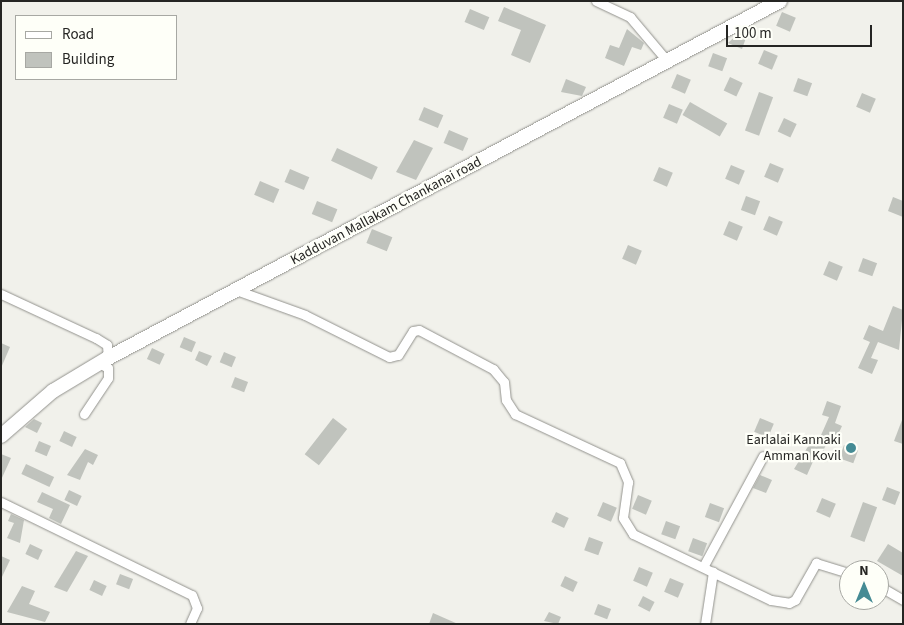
<!DOCTYPE html>
<html>
<head>
<meta charset="utf-8">
<style>
  body { margin:0 }
  #map { position:relative; width:904px; height:625px; overflow:hidden; background:#f1f1eb; font-family:"Source Sans 3",sans-serif }
  div>[style] { position:absolute }
  .building>* { inset:0; background:#c0c3bd; transform-origin:0 0 }
  .roads { filter:drop-shadow(0 0 1px #92928d) drop-shadow(0 0 1px #92928d) }
  .minor>* { height:9px; margin:-4.5px; padding:0 4.5px; transform-origin:4.5px; border-radius:4.5px; background:#fff }
  .secondary>* { height:14px; margin:-7px; padding:0 7px; transform-origin:7px; border-radius:7px; background:#fff }
  .dots>* { width:14px; height:14px; translate:-50% -50%; box-sizing:border-box; border:2px solid #fefff8; border-radius:50% }
  span { translate:-50% -50%; white-space:nowrap; text-align:center; line-height:1.15; -webkit-text-stroke:4.5px #fefff8; paint-order:stroke }
  .street-label { font-size:14px; color:#252523 }
  .poi-label { font-size:14px; color:#252523 }
  .right { translate:-100% -50%; text-align:right }
  .frame { position:absolute; inset:0; border:2px solid #252523; pointer-events:none }
  .legend { position:absolute; left:15px; top:15px; width:162px; height:65px; box-sizing:border-box; background:#fefff8; border:1px solid #a7a8a3; margin:0; padding:6px 9px; list-style:none; font-size:15px; color:#252523 }
  .legend li { display:flex; align-items:center; gap:10px; height:25px }
  .legend b { width:25px; border:1px solid #a7a8a3 }
  .north { position:absolute; left:839px; top:560px; width:50px; height:50px; box-sizing:border-box; background:#fefff8; border:1px solid #a7a8a3; border-radius:50%; rotate:0deg; font-size:14px; font-weight:700; line-height:20px; text-align:center; color:#252523 }
  .north::after { content:''; display:block; margin:auto; width:18px; height:22px; background:#458b94; clip-path:polygon(50% 0,100% 100%,50% 72%,0 100%) }
  .scale { position:absolute; left:726px; top:25px; width:146px; height:22px; box-sizing:border-box; border:2px solid #252523; border-top:0; padding-left:6px; font-size:15px; line-height:18px; white-space:nowrap; color:#252523; -webkit-text-stroke:4px #fefff8; paint-order:stroke }
</style>
</head>
<body>
<div id="map">
  <div class="building">
    <div style="clip-path:polygon(504px 7px,546px 25px,530px 63px,511px 55px,521px 30px,498px 21px)"></div>
    <div style="left:470px;top:9px;width:21px;height:14px;rotate:23deg"></div>
    <div style="left:782px;top:12px;width:15px;height:15px;rotate:23deg"></div>
    <div style="clip-path:polygon(627px 29px,644px 43px,641px 50px,632px 47px,624px 66px,605px 58px,610px 45px,619px 48px)"></div>
    <div style="clip-path:polygon(740px 32px,747px 35px,742px 49px,728px 43px)"></div>
    <div style="left:764px;top:50px;width:15px;height:15px;rotate:23deg"></div>
    <div style="left:713px;top:53px;width:15px;height:14px;rotate:20deg"></div>
    <div style="left:677px;top:74px;width:15px;height:15px;rotate:23deg"></div>
    <div style="left:730px;top:77px;width:14px;height:15px;rotate:25deg"></div>
    <div style="left:798px;top:78px;width:15px;height:14px;rotate:20deg"></div>
    <div style="clip-path:polygon(566px 79px,586px 87px,582px 96px,561px 92px)"></div>
    <div style="left:759px;top:92px;width:15px;height:41px;rotate:20deg"></div>
    <div style="left:862px;top:93px;width:15px;height:15px;rotate:23deg"></div>
    <div style="left:690px;top:102px;width:43px;height:15px;rotate:30deg"></div>
    <div style="left:669px;top:104px;width:15px;height:15px;rotate:23deg"></div>
    <div style="left:424px;top:107px;width:21px;height:14px;rotate:23deg"></div>
    <div style="left:784px;top:118px;width:14px;height:15px;rotate:25deg"></div>
    <div style="left:449px;top:130px;width:21px;height:14px;rotate:23deg"></div>
    <div style="clip-path:polygon(414px 140px,433px 148px,416px 180px,396px 172px)"></div>
    <div style="left:337px;top:148px;width:45px;height:14px;rotate:25deg"></div>
    <div style="left:770px;top:163px;width:15px;height:15px;rotate:23deg"></div>
    <div style="left:731px;top:165px;width:15px;height:15px;rotate:23deg"></div>
    <div style="left:659px;top:167px;width:15px;height:15px;rotate:23deg"></div>
    <div style="left:290px;top:169px;width:21px;height:14px;rotate:23deg"></div>
    <div style="left:260px;top:181px;width:21px;height:15px;rotate:23deg"></div>
    <div style="left:746px;top:196px;width:15px;height:15px;rotate:20deg"></div>
    <div style="clip-path:polygon(893px 197px,903px 201px,903px 217px,888px 211px)"></div>
    <div style="left:317px;top:201px;width:22px;height:14px;rotate:22deg"></div>
    <div style="left:769px;top:216px;width:15px;height:15px;rotate:23deg"></div>
    <div style="left:729px;top:221px;width:15px;height:15px;rotate:23deg"></div>
    <div style="left:372px;top:229px;width:22px;height:15px;rotate:22deg"></div>
    <div style="left:628px;top:245px;width:15px;height:15px;rotate:23deg"></div>
    <div style="left:863px;top:258px;width:15px;height:14px;rotate:20deg"></div>
    <div style="left:829px;top:261px;width:15px;height:15px;rotate:23deg"></div>
    <div style="clip-path:polygon(893px 306px,903px 310px,899px 350px,878px 342px,871px 358px,878px 360px,872px 374px,858px 368px,870px 342px,863px 339px,869px 325px,883px 331px)"></div>
    <div style="left:184px;top:337px;width:13px;height:11px;rotate:23deg"></div>
    <div style="clip-path:polygon(1px 343px,10px 347px,1px 368px)"></div>
    <div style="left:152px;top:348px;width:14px;height:12px;rotate:25deg"></div>
    <div style="clip-path:polygon(199px 351px,212px 356px,207px 366px,195px 360px)"></div>
    <div style="left:224px;top:352px;width:13px;height:11px;rotate:23deg"></div>
    <div style="left:235px;top:377px;width:14px;height:11px;rotate:21deg"></div>
    <div style="clip-path:polygon(827px 401px,841px 406px,835px 423px,842px 426px,836px 439px,829px 437px,820px 459px,815px 457px,807px 475px,794px 469px,812px 440px,818px 442px,829px 417px,822px 415px)"></div>
    <div style="left:333px;top:418px;width:18px;height:46px;rotate:38deg"></div>
    <div style="left:760px;top:418px;width:15px;height:15px;rotate:23deg"></div>
    <div style="clip-path:polygon(34px 419px,42px 423px,37px 433px,25px 427px)"></div>
    <div style="clip-path:polygon(902px 420px,903px 420px,903px 444px,894px 441px)"></div>
    <div style="left:64px;top:431px;width:14px;height:11px;rotate:25deg"></div>
    <div style="left:39px;top:441px;width:13px;height:11px;rotate:23deg"></div>
    <div style="left:844px;top:445px;width:15px;height:14px;rotate:20deg"></div>
    <div style="clip-path:polygon(85px 449px,98px 455px,93px 465px,88px 462px,80px 480px,67px 475px)"></div>
    <div style="clip-path:polygon(1px 454px,11px 458px,1px 480px)"></div>
    <div style="left:26px;top:464px;width:31px;height:11px;rotate:25deg"></div>
    <div style="clip-path:polygon(760px 475px,772px 480px,766px 493px,753px 488px)"></div>
    <div style="left:887px;top:487px;width:14px;height:14px;rotate:21deg"></div>
    <div style="left:69px;top:490px;width:14px;height:11px;rotate:25deg"></div>
    <div style="clip-path:polygon(42px 492px,70px 505px,61px 524px,49px 518px,53px 509px,37px 502px)"></div>
    <div style="left:638px;top:495px;width:15px;height:15px;rotate:23deg"></div>
    <div style="left:822px;top:498px;width:15px;height:15px;rotate:23deg"></div>
    <div style="left:603px;top:502px;width:15px;height:15px;rotate:23deg"></div>
    <div style="left:863px;top:502px;width:15px;height:37px;rotate:20deg"></div>
    <div style="left:710px;top:503px;width:15px;height:15px;rotate:20deg"></div>
    <div style="left:556px;top:512px;width:14px;height:11px;rotate:25deg"></div>
    <div style="clip-path:polygon(11px 514px,24px 520px,20px 543px,7px 538px,14px 523px,8px 521px)"></div>
    <div style="left:666px;top:521px;width:15px;height:14px;rotate:20deg"></div>
    <div style="left:589px;top:537px;width:15px;height:14px;rotate:20deg"></div>
    <div style="left:693px;top:538px;width:15px;height:14px;rotate:20deg"></div>
    <div style="left:30px;top:544px;width:14px;height:11px;rotate:25deg"></div>
    <div style="clip-path:polygon(888px 544px,903px 553px,903px 576px,877px 561px)"></div>
    <div style="clip-path:polygon(76px 551px,88px 556px,67px 592px,54px 587px)"></div>
    <div style="clip-path:polygon(1px 556px,10px 560px,1px 579px)"></div>
    <div style="left:639px;top:567px;width:15px;height:15px;rotate:23deg"></div>
    <div style="left:120px;top:574px;width:14px;height:11px;rotate:21deg"></div>
    <div style="left:565px;top:576px;width:14px;height:11px;rotate:25deg"></div>
    <div style="left:670px;top:578px;width:15px;height:15px;rotate:23deg"></div>
    <div style="left:94px;top:580px;width:14px;height:11px;rotate:25deg"></div>
    <div style="clip-path:polygon(22px 586px,35px 591px,29px 604px,50px 612px,45px 622px,7px 612px)"></div>
    <div style="left:643px;top:596px;width:13px;height:11px;rotate:27deg"></div>
    <div style="left:598px;top:604px;width:14px;height:11px;rotate:21deg"></div>
    <div style="clip-path:polygon(549px 612px,561px 617px,558px 624px,544px 621px)"></div>
    <div style="clip-path:polygon(433px 613px,458px 624px,429px 624px)"></div>
  </div>
  <div class="roads">
    <div class="minor">
      <div style="left:596px;top:1px;width:38px;rotate:25deg"></div>
      <div style="left:630px;top:17px;width:59px;rotate:49.8deg"></div>
      <div style="left:236px;top:290px;width:73px;rotate:19.9deg"></div>
      <div style="left:305px;top:315px;width:94px;rotate:26.6deg"></div>
      <div style="left:389px;top:357px;width:9px;rotate:-13deg"></div>
      <div style="left:398px;top:355px;width:28px;rotate:-58deg"></div>
      <div style="left:413px;top:331px;width:6px;rotate:-9deg"></div>
      <div style="left:419px;top:330px;width:84px;rotate:27.8deg"></div>
      <div style="left:493px;top:369px;width:17px;rotate:50deg"></div>
      <div style="left:504px;top:382px;width:18px;rotate:84deg"></div>
      <div style="left:506px;top:400px;width:17px;rotate:57deg"></div>
      <div style="left:515px;top:414px;width:116px;rotate:25deg"></div>
      <div style="left:620px;top:463px;width:21px;rotate:67deg"></div>
      <div style="left:628px;top:482px;width:36px;rotate:98deg"></div>
      <div style="left:623px;top:518px;width:19px;rotate:58deg"></div>
      <div style="left:633px;top:534px;width:153px;rotate:25.6deg"></div>
      <div style="left:771px;top:600px;width:18px;rotate:9deg"></div>
      <div style="left:789px;top:603px;width:7px;rotate:-27deg"></div>
      <div style="left:795px;top:600px;width:43px;rotate:-60.4deg"></div>
      <div style="left:816px;top:563px;width:34px;rotate:17deg"></div>
      <div style="left:1px;top:294px;width:105px;rotate:24.9deg"></div>
      <div style="left:96px;top:338px;width:13px;rotate:32deg"></div>
      <div style="left:107px;top:345px;width:13px;rotate:86deg"></div>
      <div style="left:84px;top:414px;width:43px;rotate:-56.3deg"></div>
      <div style="left:108px;top:378px;width:10px;rotate:-90deg"></div>
      <div style="left:108px;top:368px;width:10px;rotate:-151deg"></div>
      <div style="left:1px;top:502px;width:212px;rotate:26deg"></div>
      <div style="left:192px;top:595px;width:14px;rotate:69deg"></div>
      <div style="left:197px;top:608px;width:17px;rotate:114deg"></div>
      <div style="left:703px;top:567px;width:126px;rotate:-61.6deg"></div>
      <div style="left:879px;top:586px;width:28px;rotate:30deg"></div>
      <div style="left:705px;top:624px;width:53px;rotate:-81.3deg"></div>
    </div>
    <div class="secondary">
      <div style="left:1px;top:436px;width:69px;rotate:-40.9deg"></div>
      <div style="left:53px;top:391px;width:64px;rotate:-31deg"></div>
      <div style="left:108px;top:358px;width:761px;rotate:-27.98deg"></div>
    </div>
  </div>
  <div class="dots">
    <div style="left:851px;top:448px;background:#458b94"></div>
  </div>
  <div class="street-label">
    <span style="left:386px;top:211px;rotate:-28deg">Kadduvan Mallakam Chankanai road</span>
  </div>
  <div class="poi-label">
    <span class="right" style="left:841px;top:448px">Earlalai Kannaki<br>Amman Kovil</span>
  </div>
  <div class="frame"></div>
  <ul class="legend">
  <li><b style="height:6px;background:#fff"></b>Road</li>
  <li><b style="height:14px;background:#c0c3bd"></b>Building</li>
  </ul>
  <div class="north">N</div>
  <div class="scale">100 m</div>
</div>
</body>
</html>
